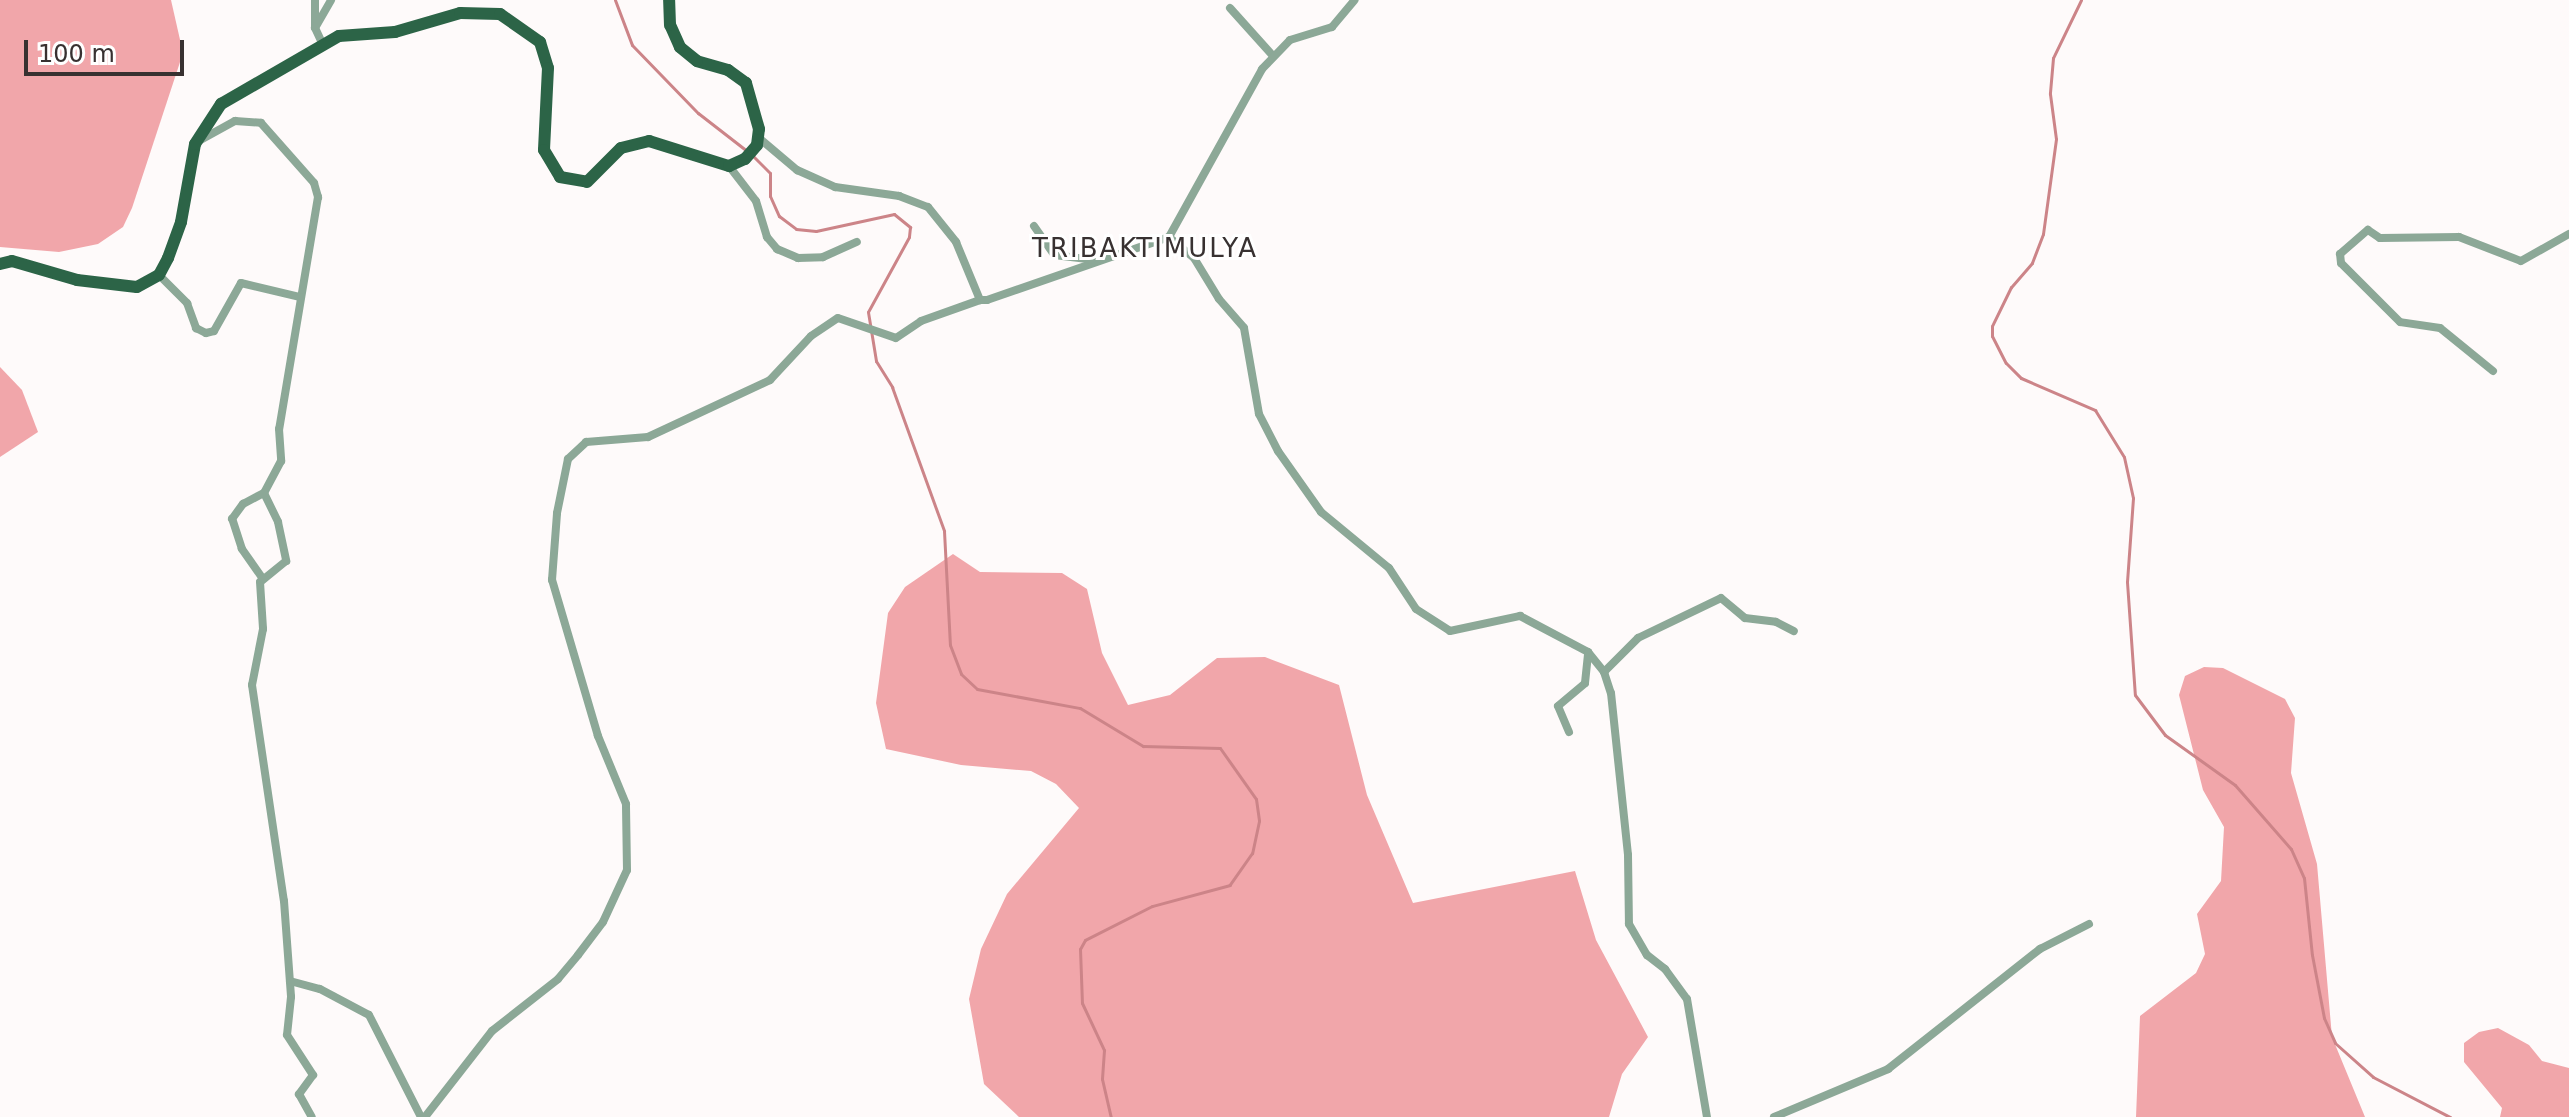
<!DOCTYPE html>
<html>
<head>
<meta charset="utf-8">
<style>
  body { margin:0 }
  #map { position:relative; width:2569px; height:1117px; overflow:hidden; background:#fefafa; font-family:"DejaVu Sans",sans-serif }
  div>[style] { position:absolute }
  .forest>* { inset:0; background:#f1a6aa }
  .stream>* { height:3px; margin:-1.5px; padding:0 1.5px; transform-origin:1.5px; border-radius:1.5px; background:#cc8488 }
  .minor>* { height:8px; margin:-4px; padding:0 4px; transform-origin:4px; border-radius:4px; background:#8ca897 }
  .primary>* { height:12px; margin:-6px; padding:0 6px; transform-origin:6px; border-radius:6px; background:#2c6447 }
  span { translate:-50% -50%; white-space:nowrap; text-align:center; line-height:1.15; -webkit-text-stroke:6px #fff; paint-order:stroke }
  .quarter-label { font-size:26px; color:#383131; letter-spacing:2px }
  .scale { position:absolute; left:24px; top:40px; width:160px; height:36px; box-sizing:border-box; border:4px solid #383131; border-top:0; padding-left:10px; font-size:24px; line-height:28px; white-space:nowrap; color:#383131; -webkit-text-stroke:6px #fff; paint-order:stroke }
</style>
</head>
<body>
<div id="map">
  <div class="forest">
    <div style="clip-path:polygon(0 0,171px 0,183px 53px,132px 208px,123px 227px,98px 244px,59px 252px,0 247px)"></div>
    <div style="clip-path:polygon(0 367px,22px 390px,38px 432px,0 457px)"></div>
    <div style="clip-path:polygon(953px 554px,980px 572px,1062px 573px,1087px 589px,1102px 653px,1128px 705px,1170px 695px,1217px 658px,1265px 657px,1339px 685px,1367px 795px,1413px 903px,1575px 871px,1596px 940px,1648px 1037px,1622px 1074px,1609px 1117px,1019px 1117px,984px 1084px,969px 999px,981px 949px,1007px 894px,1079px 808px,1056px 784px,1031px 771px,961px 765px,886px 749px,876px 703px,888px 613px,905px 587px)"></div>
    <div style="clip-path:polygon(2204px 667px,2223px 668px,2285px 699px,2295px 718px,2291px 773px,2317px 864px,2332px 1037px,2365px 1117px,2136px 1117px,2140px 1016px,2196px 973px,2205px 954px,2197px 914px,2221px 881px,2224px 827px,2203px 790px,2179px 695px,2185px 676px)"></div>
    <div style="clip-path:polygon(2498px 1028px,2529px 1045px,2542px 1061px,2569px 1068px,2569px 1117px,2500px 1117px,2502px 1108px,2464px 1062px,2464px 1043px,2479px 1032px)"></div>
  </div>
  <div class="stream">
    <div style="left:615px;top:0;width:48px;rotate:69.3deg"></div>
    <div style="left:632px;top:45px;width:95px;rotate:45.9deg"></div>
    <div style="left:698px;top:113px;width:62px;rotate:37.8deg"></div>
    <div style="left:2081px;top:0;width:64px;rotate:115.8deg"></div>
    <div style="left:2053px;top:58px;width:36px;rotate:95deg"></div>
    <div style="left:2050px;top:94px;width:45px;rotate:82.4deg"></div>
    <div style="left:2056px;top:139px;width:96px;rotate:97.8deg"></div>
    <div style="left:2043px;top:234px;width:31px;rotate:111deg"></div>
    <div style="left:2032px;top:263px;width:32px;rotate:131deg"></div>
    <div style="left:2011px;top:287px;width:43px;rotate:116deg"></div>
    <div style="left:1992px;top:326px;width:10px;rotate:90deg"></div>
    <div style="left:1992px;top:336px;width:30px;rotate:63deg"></div>
    <div style="left:2006px;top:363px;width:21px;rotate:45deg"></div>
    <div style="left:2021px;top:378px;width:81px;rotate:23.4deg"></div>
    <div style="left:2095px;top:410px;width:55px;rotate:58.3deg"></div>
    <div style="left:2124px;top:457px;width:42px;rotate:77.6deg"></div>
    <div style="left:2133px;top:498px;width:84px;rotate:94.1deg"></div>
    <div style="left:2127px;top:582px;width:113px;rotate:86deg"></div>
    <div style="left:2135px;top:695px;width:50px;rotate:53.1deg"></div>
    <div style="left:2165px;top:735px;width:86px;rotate:35.5deg"></div>
    <div style="left:2235px;top:785px;width:85px;rotate:48.8deg"></div>
    <div style="left:2291px;top:849px;width:32px;rotate:66deg"></div>
    <div style="left:2304px;top:878px;width:77px;rotate:84.1deg"></div>
    <div style="left:2312px;top:955px;width:64px;rotate:79.2deg"></div>
    <div style="left:2324px;top:1018px;width:27px;rotate:66deg"></div>
    <div style="left:2335px;top:1043px;width:51px;rotate:41.8deg"></div>
    <div style="left:2373px;top:1077px;width:87px;rotate:27.5deg"></div>
    <div style="left:753px;top:156px;width:24px;rotate:45deg"></div>
    <div style="left:770px;top:173px;width:23px;rotate:90deg"></div>
    <div style="left:770px;top:196px;width:22px;rotate:66deg"></div>
    <div style="left:779px;top:216px;width:21px;rotate:37deg"></div>
    <div style="left:796px;top:229px;width:20px;rotate:6deg"></div>
    <div style="left:816px;top:231px;width:80px;rotate:-12.3deg"></div>
    <div style="left:894px;top:214px;width:21px;rotate:39deg"></div>
    <div style="left:910px;top:227px;width:10px;rotate:96deg"></div>
    <div style="left:909px;top:237px;width:85px;rotate:118.7deg"></div>
    <div style="left:868px;top:312px;width:50px;rotate:80.7deg"></div>
    <div style="left:876px;top:361px;width:31px;rotate:58deg"></div>
    <div style="left:892px;top:387px;width:153px;rotate:70.1deg"></div>
    <div style="left:944px;top:531px;width:114px;rotate:87deg"></div>
    <div style="left:950px;top:645px;width:31px;rotate:69deg"></div>
    <div style="left:961px;top:674px;width:22px;rotate:43deg"></div>
    <div style="left:977px;top:689px;width:105px;rotate:10.5deg"></div>
    <div style="left:1080px;top:708px;width:74px;rotate:31.1deg"></div>
    <div style="left:1143px;top:746px;width:77px;rotate:1.5deg"></div>
    <div style="left:1220px;top:748px;width:62px;rotate:54.8deg"></div>
    <div style="left:1256px;top:799px;width:22px;rotate:82deg"></div>
    <div style="left:1259px;top:821px;width:33px;rotate:102deg"></div>
    <div style="left:1252px;top:853px;width:39px;rotate:125deg"></div>
    <div style="left:1230px;top:885px;width:81px;rotate:164.9deg"></div>
    <div style="left:1152px;top:906px;width:75px;rotate:153.1deg"></div>
    <div style="left:1085px;top:940px;width:10px;rotate:119deg"></div>
    <div style="left:1080px;top:949px;width:54px;rotate:87.9deg"></div>
    <div style="left:1082px;top:1003px;width:52px;rotate:64.9deg"></div>
    <div style="left:1104px;top:1050px;width:29px;rotate:94deg"></div>
    <div style="left:1102px;top:1079px;width:39px;rotate:77deg"></div>
  </div>
  <div class="minor">
    <div style="left:1230px;top:8px;width:64px;rotate:48.1deg"></div>
    <div style="left:315px;top:27px;width:27px;rotate:-90deg"></div>
    <div style="left:323px;top:45px;width:19px;rotate:-115deg"></div>
    <div style="left:315px;top:28px;width:32px;rotate:-60deg"></div>
    <div style="left:759px;top:138px;width:50px;rotate:40.1deg"></div>
    <div style="left:797px;top:170px;width:42px;rotate:24.1deg"></div>
    <div style="left:835px;top:187px;width:65px;rotate:8deg"></div>
    <div style="left:899px;top:196px;width:31px;rotate:21deg"></div>
    <div style="left:928px;top:207px;width:45px;rotate:51.3deg"></div>
    <div style="left:956px;top:242px;width:63px;rotate:67.5deg"></div>
    <div style="left:980px;top:300px;width:7px"></div>
    <div style="left:987px;top:300px;width:193px;rotate:-19.1deg"></div>
    <div style="left:1169px;top:237px;width:192px;rotate:-61deg"></div>
    <div style="left:1262px;top:69px;width:40px;rotate:-46deg"></div>
    <div style="left:1290px;top:40px;width:44px;rotate:-17.2deg"></div>
    <div style="left:1332px;top:27px;width:35px;rotate:-50deg"></div>
    <div style="left:195px;top:143px;width:46px;rotate:-28.8deg"></div>
    <div style="left:235px;top:121px;width:26px;rotate:4deg"></div>
    <div style="left:261px;top:123px;width:80px;rotate:48.5deg"></div>
    <div style="left:314px;top:183px;width:15px;rotate:74deg"></div>
    <div style="left:318px;top:197px;width:235px;rotate:99.5deg"></div>
    <div style="left:279px;top:429px;width:32px;rotate:86deg"></div>
    <div style="left:281px;top:461px;width:36px;rotate:118deg"></div>
    <div style="left:264px;top:493px;width:32px;rotate:64deg"></div>
    <div style="left:278px;top:522px;width:40px;rotate:78deg"></div>
    <div style="left:286px;top:561px;width:33px;rotate:141deg"></div>
    <div style="left:260px;top:582px;width:47px;rotate:86.3deg"></div>
    <div style="left:263px;top:629px;width:57px;rotate:101.1deg"></div>
    <div style="left:252px;top:685px;width:218px;rotate:81.6deg"></div>
    <div style="left:284px;top:901px;width:96px;rotate:85.8deg"></div>
    <div style="left:291px;top:997px;width:38px;rotate:96deg"></div>
    <div style="left:287px;top:1035px;width:48px;rotate:57deg"></div>
    <div style="left:313px;top:1075px;width:24px;rotate:126deg"></div>
    <div style="left:299px;top:1094px;width:26px;rotate:61deg"></div>
    <div style="left:729px;top:166px;width:44px;rotate:52.4deg"></div>
    <div style="left:756px;top:201px;width:38px;rotate:73deg"></div>
    <div style="left:767px;top:237px;width:16px;rotate:50deg"></div>
    <div style="left:777px;top:249px;width:23px;rotate:23deg"></div>
    <div style="left:798px;top:258px;width:25px;rotate:-2deg"></div>
    <div style="left:823px;top:257px;width:37px;rotate:-24deg"></div>
    <div style="left:1034px;top:226px;width:35px;rotate:55deg"></div>
    <div style="left:1054px;top:255px;width:38px;rotate:7deg"></div>
    <div style="left:1169px;top:237px;width:33px;rotate:40deg"></div>
    <div style="left:1194px;top:258px;width:48px;rotate:58.6deg"></div>
    <div style="left:1219px;top:299px;width:38px;rotate:49deg"></div>
    <div style="left:1244px;top:328px;width:87px;rotate:80.1deg"></div>
    <div style="left:1259px;top:414px;width:42px;rotate:62.8deg"></div>
    <div style="left:1278px;top:451px;width:75px;rotate:54.8deg"></div>
    <div style="left:1321px;top:512px;width:88px;rotate:39.5deg"></div>
    <div style="left:1389px;top:568px;width:49px;rotate:56.6deg"></div>
    <div style="left:1416px;top:609px;width:40px;rotate:32.9deg"></div>
    <div style="left:1450px;top:631px;width:72px;rotate:-12.1deg"></div>
    <div style="left:1520px;top:616px;width:77px;rotate:27.9deg"></div>
    <div style="left:1588px;top:652px;width:26px;rotate:51deg"></div>
    <div style="left:1604px;top:672px;width:22px;rotate:72deg"></div>
    <div style="left:1611px;top:693px;width:163px;rotate:84deg"></div>
    <div style="left:1628px;top:855px;width:69px;rotate:89.2deg"></div>
    <div style="left:1629px;top:924px;width:36px;rotate:60deg"></div>
    <div style="left:1647px;top:955px;width:23px;rotate:38deg"></div>
    <div style="left:1665px;top:969px;width:37px;rotate:54deg"></div>
    <div style="left:1687px;top:999px;width:120px;rotate:80.4deg"></div>
    <div style="left:159px;top:275px;width:40px;rotate:45deg"></div>
    <div style="left:187px;top:303px;width:27px;rotate:70deg"></div>
    <div style="left:196px;top:328px;width:11px;rotate:27deg"></div>
    <div style="left:206px;top:333px;width:8px;rotate:-14deg"></div>
    <div style="left:214px;top:331px;width:55px;rotate:-60.6deg"></div>
    <div style="left:241px;top:283px;width:61px;rotate:13.3deg"></div>
    <div style="left:2493px;top:371px;width:68px;rotate:-140.9deg"></div>
    <div style="left:2440px;top:328px;width:40px;rotate:-171.5deg"></div>
    <div style="left:2400px;top:322px;width:83px;rotate:-135deg"></div>
    <div style="left:2341px;top:263px;width:9px;rotate:-96deg"></div>
    <div style="left:2340px;top:254px;width:37px;rotate:-41deg"></div>
    <div style="left:2368px;top:230px;width:14px;rotate:34deg"></div>
    <div style="left:2380px;top:238px;width:79px;rotate:-0.7deg"></div>
    <div style="left:2459px;top:237px;width:66px;rotate:21.2deg"></div>
    <div style="left:2521px;top:261px;width:55px;rotate:-29.4deg"></div>
    <div style="left:263px;top:579px;width:37px;rotate:-125deg"></div>
    <div style="left:242px;top:549px;width:32px;rotate:-108deg"></div>
    <div style="left:232px;top:519px;width:19px;rotate:-54deg"></div>
    <div style="left:243px;top:504px;width:24px;rotate:-28deg"></div>
    <div style="left:1604px;top:672px;width:48px;rotate:-45deg"></div>
    <div style="left:1638px;top:638px;width:92px;rotate:-25.7deg"></div>
    <div style="left:1721px;top:598px;width:31px;rotate:40deg"></div>
    <div style="left:1745px;top:618px;width:31px;rotate:7deg"></div>
    <div style="left:1776px;top:622px;width:20px;rotate:27deg"></div>
    <div style="left:1569px;top:732px;width:28px;rotate:-113deg"></div>
    <div style="left:1558px;top:706px;width:35px;rotate:-40deg"></div>
    <div style="left:1585px;top:683px;width:31px;rotate:-84deg"></div>
    <div style="left:290px;top:981px;width:31px;rotate:15deg"></div>
    <div style="left:320px;top:989px;width:55px;rotate:28deg"></div>
    <div style="left:369px;top:1015px;width:114px;rotate:63deg"></div>
    <div style="left:425px;top:1117px;width:109px;rotate:-52.1deg"></div>
    <div style="left:492px;top:1031px;width:84px;rotate:-38.2deg"></div>
    <div style="left:558px;top:979px;width:31px;rotate:-50deg"></div>
    <div style="left:578px;top:955px;width:41px;rotate:-52.9deg"></div>
    <div style="left:603px;top:922px;width:57px;rotate:-65.2deg"></div>
    <div style="left:627px;top:870px;width:66px;rotate:-90.9deg"></div>
    <div style="left:626px;top:804px;width:74px;rotate:-112.4deg"></div>
    <div style="left:598px;top:736px;width:163px;rotate:-106.4deg"></div>
    <div style="left:552px;top:580px;width:67px;rotate:-85.7deg"></div>
    <div style="left:557px;top:513px;width:55px;rotate:-78.5deg"></div>
    <div style="left:568px;top:459px;width:25px;rotate:-43deg"></div>
    <div style="left:586px;top:442px;width:62px;rotate:-4.6deg"></div>
    <div style="left:648px;top:437px;width:135px;rotate:-25deg"></div>
    <div style="left:770px;top:380px;width:60px;rotate:-47deg"></div>
    <div style="left:811px;top:336px;width:32px;rotate:-34deg"></div>
    <div style="left:838px;top:318px;width:61px;rotate:19deg"></div>
    <div style="left:896px;top:338px;width:30px;rotate:-34deg"></div>
    <div style="left:921px;top:321px;width:63px;rotate:-19.6deg"></div>
    <div style="left:1774px;top:1117px;width:124px;rotate:-22.8deg"></div>
    <div style="left:1888px;top:1069px;width:194px;rotate:-38.3deg"></div>
    <div style="left:2040px;top:949px;width:55px;rotate:-27deg"></div>
  </div>
  <div class="primary">
    <div style="left:0;top:264px;width:12px;rotate:-14deg"></div>
    <div style="left:12px;top:261px;width:68px;rotate:16.3deg"></div>
    <div style="left:77px;top:280px;width:60px;rotate:6.7deg"></div>
    <div style="left:137px;top:287px;width:25px;rotate:-29deg"></div>
    <div style="left:159px;top:275px;width:19px;rotate:-62deg"></div>
    <div style="left:168px;top:258px;width:38px;rotate:-70deg"></div>
    <div style="left:181px;top:222px;width:79px;rotate:-79.8deg"></div>
    <div style="left:195px;top:144px;width:48px;rotate:-57deg"></div>
    <div style="left:221px;top:104px;width:136px;rotate:-30deg"></div>
    <div style="left:339px;top:36px;width:56px;rotate:-4.1deg"></div>
    <div style="left:395px;top:32px;width:68px;rotate:-16.3deg"></div>
    <div style="left:460px;top:13px;width:40px;rotate:1.4deg"></div>
    <div style="left:500px;top:14px;width:49px;rotate:35deg"></div>
    <div style="left:540px;top:42px;width:27px;rotate:73deg"></div>
    <div style="left:548px;top:68px;width:82px;rotate:92.8deg"></div>
    <div style="left:544px;top:150px;width:31px;rotate:59deg"></div>
    <div style="left:560px;top:177px;width:27px;rotate:10deg"></div>
    <div style="left:587px;top:182px;width:48px;rotate:-45deg"></div>
    <div style="left:621px;top:148px;width:29px;rotate:-14deg"></div>
    <div style="left:649px;top:141px;width:84px;rotate:17.4deg"></div>
    <div style="left:729px;top:166px;width:17px;rotate:-24deg"></div>
    <div style="left:745px;top:159px;width:18px;rotate:-49deg"></div>
    <div style="left:757px;top:145px;width:16px;rotate:-83deg"></div>
    <div style="left:759px;top:129px;width:48px;rotate:-105.8deg"></div>
    <div style="left:746px;top:83px;width:22px;rotate:-144deg"></div>
    <div style="left:728px;top:70px;width:32px;rotate:-164deg"></div>
    <div style="left:697px;top:61px;width:22px;rotate:-141deg"></div>
    <div style="left:680px;top:47px;width:24px;rotate:-114deg"></div>
    <div style="left:670px;top:25px;width:25px;rotate:-92deg"></div>
  </div>
  <div class="quarter-label">
    <span style="left:1145px;top:249px">TRIBAKTIMULYA</span>
  </div>
  <div class="scale">100 m</div>
</div>
</body>
</html>
